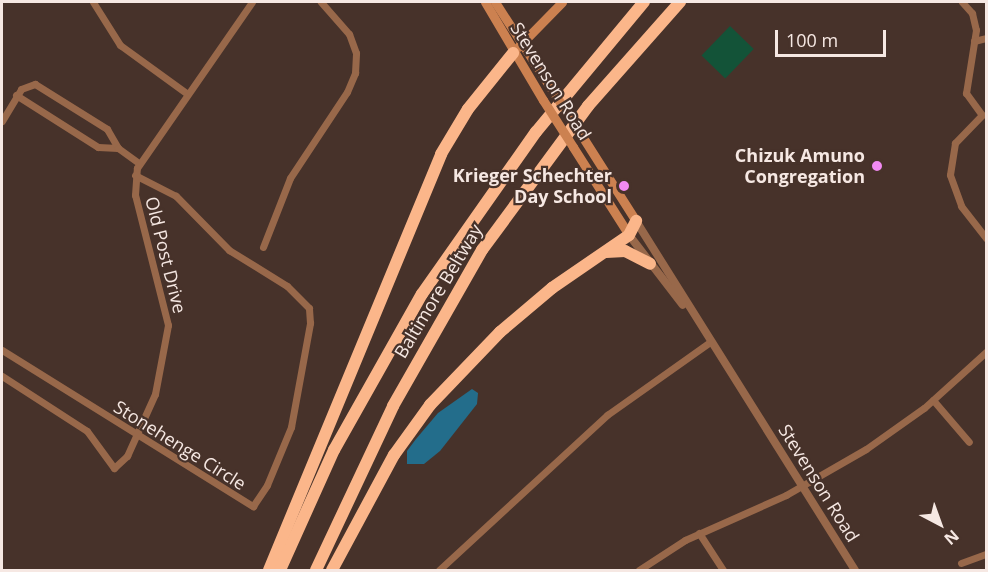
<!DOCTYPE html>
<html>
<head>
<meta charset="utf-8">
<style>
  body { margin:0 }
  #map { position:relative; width:988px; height:572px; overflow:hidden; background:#47322a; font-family:"Open Sans",sans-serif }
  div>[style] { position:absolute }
  .green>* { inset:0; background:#135338; transform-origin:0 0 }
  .water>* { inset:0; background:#236d8b }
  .minor>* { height:7px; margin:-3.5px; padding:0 3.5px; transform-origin:3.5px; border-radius:3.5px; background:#98684a }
  .tertiary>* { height:8px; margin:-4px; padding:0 4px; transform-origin:4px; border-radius:4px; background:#98684a }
  .secondary>* { height:9px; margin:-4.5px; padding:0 4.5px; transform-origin:4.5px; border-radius:4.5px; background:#cc8150 }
  .motorway>* { height:12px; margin:-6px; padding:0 6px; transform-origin:6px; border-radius:6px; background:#fbb68a }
  .secondary-bridge>* { height:9px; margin:-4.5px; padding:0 4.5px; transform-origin:4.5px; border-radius:4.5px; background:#cc8150 }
  .dots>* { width:16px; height:16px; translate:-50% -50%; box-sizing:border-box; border:3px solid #47322a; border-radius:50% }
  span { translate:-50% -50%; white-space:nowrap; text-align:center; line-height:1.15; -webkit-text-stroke:4.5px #47322a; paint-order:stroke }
  .street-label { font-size:18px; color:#f6e8e3 }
  .poi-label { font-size:18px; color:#f6e8e3; font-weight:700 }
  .right { translate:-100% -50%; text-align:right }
  .frame { position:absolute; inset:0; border:3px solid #f6e8e3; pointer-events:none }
  .north { position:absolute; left:910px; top:494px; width:60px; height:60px; -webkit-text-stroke:4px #47322a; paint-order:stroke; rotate:139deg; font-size:16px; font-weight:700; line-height:24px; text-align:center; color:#f6e8e3 }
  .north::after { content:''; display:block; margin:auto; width:21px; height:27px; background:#f6e8e3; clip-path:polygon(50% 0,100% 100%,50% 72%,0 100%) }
  .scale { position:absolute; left:775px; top:30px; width:111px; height:27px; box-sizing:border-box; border:3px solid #f6e8e3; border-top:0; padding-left:8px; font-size:18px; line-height:21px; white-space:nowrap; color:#f6e8e3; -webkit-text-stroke:4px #47322a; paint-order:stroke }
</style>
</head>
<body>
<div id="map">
  <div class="green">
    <div style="left:730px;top:26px;width:33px;height:41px;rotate:44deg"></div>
  </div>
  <div class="water">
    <div style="clip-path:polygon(472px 389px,478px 393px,477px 404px,440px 451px,424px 464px,407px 464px,407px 451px,416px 439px,438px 413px)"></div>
  </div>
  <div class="minor">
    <div style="left:93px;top:2px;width:51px;rotate:57.9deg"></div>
    <div style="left:120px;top:45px;width:82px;rotate:36deg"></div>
    <div style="left:962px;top:2px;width:15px;rotate:48deg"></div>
    <div style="left:972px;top:13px;width:17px;rotate:77deg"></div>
    <div style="left:976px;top:30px;width:64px;rotate:99deg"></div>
    <div style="left:966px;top:93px;width:27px;rotate:54deg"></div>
    <div style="left:982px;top:115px;width:39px;rotate:134deg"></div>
    <div style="left:955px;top:143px;width:32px;rotate:99deg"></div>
    <div style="left:950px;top:175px;width:33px;rotate:70deg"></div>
    <div style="left:961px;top:206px;width:41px;rotate:52deg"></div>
    <div style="left:974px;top:41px;width:12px;rotate:-14deg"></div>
    <div style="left:16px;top:95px;width:97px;rotate:32.4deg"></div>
    <div style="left:98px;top:147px;width:20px;rotate:3deg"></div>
    <div style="left:2px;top:121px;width:37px;rotate:-59deg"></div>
    <div style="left:21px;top:89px;width:15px;rotate:-20deg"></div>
    <div style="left:35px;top:84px;width:85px;rotate:32deg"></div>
    <div style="left:107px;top:129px;width:22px;rotate:60deg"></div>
    <div style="left:118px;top:148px;width:26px;rotate:36deg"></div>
    <div style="left:263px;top:247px;width:74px;rotate:-68.6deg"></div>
    <div style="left:290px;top:178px;width:103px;rotate:-56.5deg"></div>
    <div style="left:347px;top:92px;width:21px;rotate:-67deg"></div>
    <div style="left:355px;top:73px;width:20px;rotate:-87deg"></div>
    <div style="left:356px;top:53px;width:20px;rotate:-110deg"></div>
    <div style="left:349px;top:34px;width:43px;rotate:-131.2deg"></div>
    <div style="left:2px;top:350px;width:296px;rotate:31.9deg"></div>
    <div style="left:253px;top:506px;width:25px;rotate:-56deg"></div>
    <div style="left:267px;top:485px;width:63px;rotate:-67.5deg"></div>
    <div style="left:291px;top:427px;width:106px;rotate:-79.6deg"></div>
    <div style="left:310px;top:323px;width:15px;rotate:-94deg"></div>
    <div style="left:309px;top:308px;width:31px;rotate:-135deg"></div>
    <div style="left:287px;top:286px;width:68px;rotate:-148.2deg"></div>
    <div style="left:229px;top:250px;width:76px;rotate:-134.5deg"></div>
    <div style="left:176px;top:196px;width:46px;rotate:-152.9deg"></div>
    <div style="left:2px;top:376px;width:101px;rotate:32.9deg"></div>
    <div style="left:87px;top:431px;width:46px;rotate:53.9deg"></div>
    <div style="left:114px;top:468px;width:18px;rotate:-43deg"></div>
    <div style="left:127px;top:456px;width:68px;rotate:-65.7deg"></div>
    <div style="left:155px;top:394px;width:70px;rotate:-79.3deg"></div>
    <div style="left:168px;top:325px;width:134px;rotate:-104.2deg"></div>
    <div style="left:135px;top:195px;width:27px;rotate:-86deg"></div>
    <div style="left:137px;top:168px;width:202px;rotate:-55.3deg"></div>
    <div style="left:933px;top:400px;width:55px;rotate:49.4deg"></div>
    <div style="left:699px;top:533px;width:44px;rotate:57deg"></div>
    <div style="left:961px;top:563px;width:27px;rotate:-20deg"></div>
    <div style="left:439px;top:570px;width:229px;rotate:-42.7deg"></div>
    <div style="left:607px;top:415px;width:126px;rotate:-35.3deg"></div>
    <div style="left:639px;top:570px;width:55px;rotate:-33.1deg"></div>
    <div style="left:685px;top:540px;width:111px;rotate:-24deg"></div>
    <div style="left:786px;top:495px;width:92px;rotate:-29.9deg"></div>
    <div style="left:866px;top:449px;width:71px;rotate:-35.3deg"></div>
    <div style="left:924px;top:408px;width:84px;rotate:-42.1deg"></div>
  </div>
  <div class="tertiary">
    <div style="left:636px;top:221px;width:412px;rotate:57.9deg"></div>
    <div style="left:629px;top:235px;width:88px;rotate:52.4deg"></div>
  </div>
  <div class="secondary">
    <div style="left:485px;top:2px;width:114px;rotate:59.4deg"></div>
    <div style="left:495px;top:2px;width:105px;rotate:57.1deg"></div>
    <div style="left:518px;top:47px;width:63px;rotate:-45.6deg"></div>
    <div style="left:582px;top:136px;width:101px;rotate:57.6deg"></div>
    <div style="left:573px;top:147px;width:104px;rotate:57.5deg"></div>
  </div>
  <div class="motorway">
    <div style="left:606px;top:252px;width:19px;rotate:-3deg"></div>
    <div style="left:625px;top:251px;width:28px;rotate:27deg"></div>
    <div style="left:269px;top:570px;width:450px;rotate:-67.5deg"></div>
    <div style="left:441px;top:154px;width:52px;rotate:-59deg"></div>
    <div style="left:468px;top:109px;width:72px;rotate:-51.2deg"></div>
    <div style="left:280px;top:570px;width:132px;rotate:-65.8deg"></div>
    <div style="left:334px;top:450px;width:179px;rotate:-60.6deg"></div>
    <div style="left:422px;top:294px;width:198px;rotate:-54.9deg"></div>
    <div style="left:536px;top:132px;width:169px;rotate:-50.3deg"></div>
    <div style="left:316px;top:570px;width:181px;rotate:-64.8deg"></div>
    <div style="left:393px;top:406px;width:180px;rotate:-60.3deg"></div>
    <div style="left:482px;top:250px;width:179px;rotate:-53.6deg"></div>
    <div style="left:588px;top:106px;width:139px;rotate:-48.5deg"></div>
    <div style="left:332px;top:570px;width:131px;rotate:-61.7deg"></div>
    <div style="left:394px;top:455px;width:62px;rotate:-54.2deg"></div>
    <div style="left:430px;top:405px;width:101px;rotate:-46.2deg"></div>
    <div style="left:500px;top:332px;width:68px;rotate:-40.2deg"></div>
    <div style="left:552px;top:288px;width:93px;rotate:-34.5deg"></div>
    <div style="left:629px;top:235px;width:16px;rotate:-63deg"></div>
  </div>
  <div class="secondary-bridge">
    <div style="left:552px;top:90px;width:55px;rotate:56.9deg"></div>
    <div style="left:543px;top:100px;width:56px;rotate:57.4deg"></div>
  </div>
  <div class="dots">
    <div style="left:877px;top:166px;background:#f28af2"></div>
    <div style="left:624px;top:186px;background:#f28af2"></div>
  </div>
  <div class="street-label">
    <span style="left:551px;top:81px;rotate:58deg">Stevenson Road</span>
    <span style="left:166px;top:255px;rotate:76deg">Old Post Drive</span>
    <span style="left:438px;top:291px;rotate:-59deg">Baltimore Beltway</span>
    <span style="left:180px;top:445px;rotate:32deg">Stonehenge Circle</span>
    <span style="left:819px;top:483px;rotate:58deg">Stevenson Road</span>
  </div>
  <div class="poi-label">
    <span class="right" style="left:865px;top:166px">Chizuk Amuno<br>Congregation</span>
    <span class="right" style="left:612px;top:186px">Krieger Schechter<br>Day School</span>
  </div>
  <div class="frame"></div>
  <div class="north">N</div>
  <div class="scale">100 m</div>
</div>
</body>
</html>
